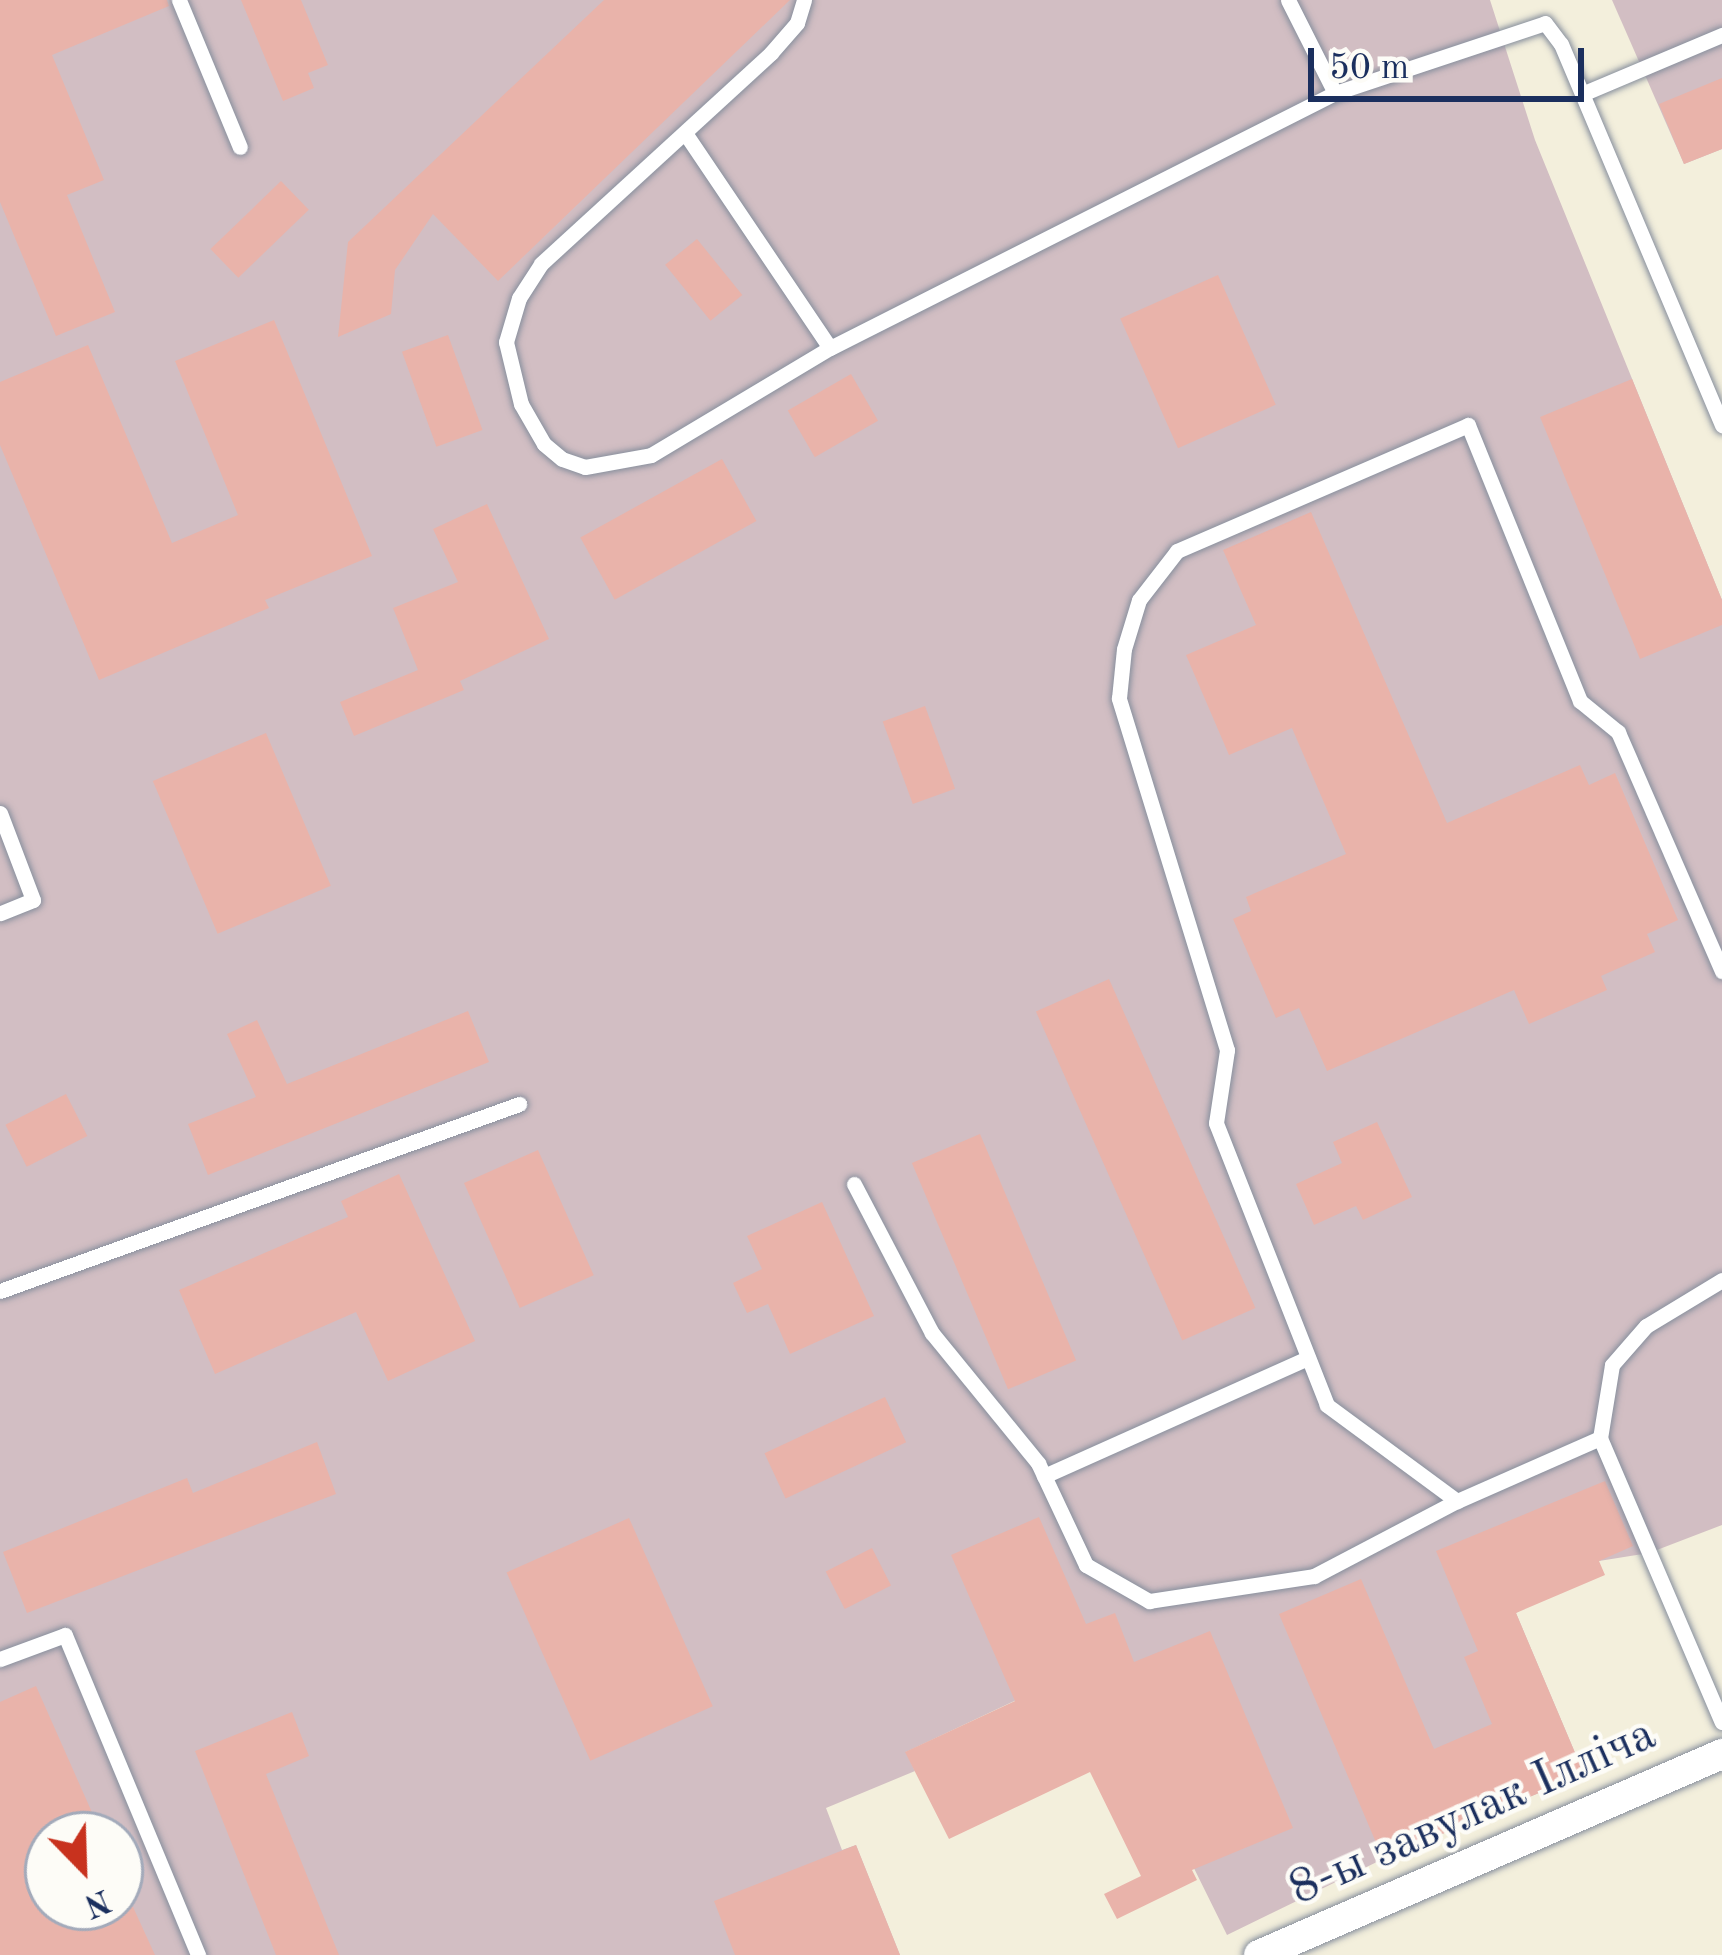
<!DOCTYPE html>
<html>
<head>
<meta charset="utf-8">
<style>
  body { margin:0 }
  #map { position:relative; width:1722px; height:1955px; overflow:hidden; background:#f3efdc; font-family:"Old Standard TT",serif }
  div>[style] { position:absolute }
  .industrial>* { inset:0; background:#d2bec3 }
  .building>* { inset:0; background:#e9b3aa; transform-origin:0 0 }
  .roads { filter:drop-shadow(0 0 3px #878f9d) drop-shadow(0 0 3px #878f9d) }
  .lane>* { height:15px; margin:-7.5px; padding:0 7.5px; transform-origin:7.5px; border-radius:7.5px; background:#fff }
  .street>* { height:30px; margin:-15px; padding:0 15px; transform-origin:15px; border-radius:15px; background:#fff }
  span { translate:-50% -50%; white-space:nowrap; text-align:center; line-height:1.15; -webkit-text-stroke:9px #fdfcf7; paint-order:stroke }
  .street-label { font-size:48px; color:#1b2f5e }
  .north { position:absolute; left:24px; top:1811px; width:120px; height:120px; box-sizing:border-box; background:#fdfcf7; border:3px solid #a3aaba; border-radius:50%; rotate:157deg; font-size:33px; font-weight:700; line-height:48px; text-align:center; color:#1b2f5e }
  .north::after { content:''; display:block; margin:auto; width:42px; height:54px; background:#c8321e; clip-path:polygon(50% 0,100% 100%,50% 72%,0 100%) }
  .scale { position:absolute; left:1308px; top:48px; width:276px; height:54px; box-sizing:border-box; border:6px solid #1b2f5e; border-top:0; padding-left:15px; font-size:36px; line-height:42px; white-space:nowrap; color:#1b2f5e; -webkit-text-stroke:9px #fdfcf7; paint-order:stroke }
</style>
</head>
<body>
<div id="map">
  <div class="industrial">
    <div style="clip-path:polygon(evenodd,0 0,1490px 0,1535px 140px,1722px 600px,1722px 1525px,1649px 1553px,1599px 1561px,1516px 1613px,1584px 1774px,1383px 1859px,1227px 1935px,1093px 1664px,906px 1752px,915px 1771px,826px 1808px,842px 1850px,856px 1845px,900px 1955px,0 1955px,0 0,48px 1835px,120px 1835px,120px 1907px,48px 1907px,48px 1835px)"></div>
    <div style="clip-path:polygon(1612px 0,1722px 0,1722px 149px,1684px 164px)"></div>
  </div>
  <div class="building">
    <div style="clip-path:polygon(0 0,167px 0,169px 6px,52px 55px,104px 180px,67px 195px,115px 312px,56px 336px,0 202px)"></div>
    <div style="clip-path:polygon(241px 0,301px 0,328px 65px,308px 73px,314px 88px,283px 101px)"></div>
    <div style="clip-path:polygon(604px 0,790px 0,498px 281px,433px 214px,395px 270px,391px 314px,338px 337px,348px 242px)"></div>
    <div style="clip-path:polygon(1722px 78px,1722px 149px,1684px 164px,1659px 104px)"></div>
    <div style="left:281px;top:181px;width:40px;height:98px;rotate:46deg"></div>
    <div style="left:697px;top:239px;width:72px;height:41px;rotate:51deg"></div>
    <div style="left:1218px;top:275px;width:142px;height:107px;rotate:66deg"></div>
    <div style="clip-path:polygon(274px 320px,372px 556px,265px 600px,269px 608px,99px 680px,0 445px,0 382px,88px 345px,172px 543px,238px 515px,175px 361px)"></div>
    <div style="left:448px;top:335px;width:101px;height:49px;rotate:70deg"></div>
    <div style="left:851px;top:374px;width:54px;height:73px;rotate:60deg"></div>
    <div style="clip-path:polygon(1632px 379px,1722px 600px,1722px 625px,1640px 659px,1540px 417px)"></div>
    <div style="left:722px;top:459px;width:71px;height:162px;rotate:61deg"></div>
    <div style="clip-path:polygon(487px 504px,549px 639px,460px 681px,464px 690px,354px 736px,340px 702px,418px 670px,393px 608px,458px 582px,433px 529px)"></div>
    <div style="clip-path:polygon(1311px 512px,1447px 823px,1580px 765px,1589px 785px,1615px 773px,1678px 920px,1647px 934px,1655px 952px,1601px 976px,1607px 990px,1529px 1024px,1514px 990px,1327px 1071px,1299px 1008px,1276px 1018px,1233px 919px,1251px 911px,1246px 897px,1346px 854px,1292px 728px,1229px 755px,1186px 655px,1256px 625px,1223px 550px)"></div>
    <div style="left:925px;top:706px;width:88px;height:45px;rotate:70deg"></div>
    <div style="left:266px;top:733px;width:166px;height:123px;rotate:67deg"></div>
    <div style="left:1109px;top:979px;width:360px;height:80px;rotate:66deg"></div>
    <div style="clip-path:polygon(468px 1011px,489px 1062px,208px 1175px,188px 1124px,256px 1097px,227px 1034px,257px 1020px,287px 1084px)"></div>
    <div style="left:66px;top:1094px;width:47px;height:68px;rotate:63deg"></div>
    <div style="clip-path:polygon(1377px 1122px,1412px 1197px,1363px 1220px,1356px 1206px,1314px 1225px,1296px 1184px,1342px 1163px,1333px 1142px)"></div>
    <div style="left:980px;top:1134px;width:246px;height:74px;rotate:67deg"></div>
    <div style="left:538px;top:1150px;width:137px;height:81px;rotate:66deg"></div>
    <div style="clip-path:polygon(399px 1174px,475px 1341px,388px 1381px,356px 1312px,215px 1374px,179px 1290px,348px 1217px,341px 1201px)"></div>
    <div style="clip-path:polygon(822px 1202px,874px 1316px,790px 1354px,768px 1304px,747px 1313px,733px 1283px,762px 1269px,747px 1236px)"></div>
    <div style="left:885px;top:1397px;width:50px;height:133px;rotate:65deg"></div>
    <div style="clip-path:polygon(317px 1442px,336px 1494px,27px 1613px,3px 1552px,187px 1478px,193px 1493px)"></div>
    <div style="clip-path:polygon(1605px 1481px,1633px 1546px,1599px 1561px,1605px 1575px,1516px 1613px,1584px 1774px,1383px 1859px,1279px 1614px,1361px 1579px,1434px 1749px,1492px 1724px,1464px 1657px,1478px 1651px,1436px 1551px)"></div>
    <div style="clip-path:polygon(1039px 1517px,1086px 1624px,1115px 1613px,1134px 1662px,1210px 1631px,1293px 1828px,1192px 1870px,1197px 1880px,1117px 1919px,1104px 1894px,1141px 1876px,1090px 1772px,949px 1839px,905px 1752px,1015px 1701px,951px 1555px)"></div>
    <div style="left:629px;top:1518px;width:206px;height:134px;rotate:66deg"></div>
    <div style="left:872px;top:1548px;width:42px;height:52px;rotate:63deg"></div>
    <div style="clip-path:polygon(36px 1686px,102px 1835px,48px 1835px,48px 1907px,133px 1907px,155px 1955px,0 1955px,0 1702px)"></div>
    <div style="clip-path:polygon(292px 1712px,309px 1756px,266px 1774px,339px 1955px,276px 1955px,195px 1751px)"></div>
    <div style="clip-path:polygon(856px 1845px,900px 1955px,735px 1955px,714px 1901px)"></div>
  </div>
  <div class="roads">
    <div class="lane">
      <div style="left:179px;top:0;width:159px;rotate:67.5deg"></div>
      <div style="left:804px;top:0;width:24px;rotate:107deg"></div>
      <div style="left:797px;top:23px;width:40px;rotate:131deg"></div>
      <div style="left:771px;top:53px;width:312px;rotate:137.5deg"></div>
      <div style="left:541px;top:264px;width:40px;rotate:122.9deg"></div>
      <div style="left:519px;top:298px;width:46px;rotate:106.5deg"></div>
      <div style="left:506px;top:342px;width:64px;rotate:76.4deg"></div>
      <div style="left:521px;top:404px;width:46px;rotate:60.1deg"></div>
      <div style="left:544px;top:444px;width:23px;rotate:40deg"></div>
      <div style="left:562px;top:459px;width:24px;rotate:19deg"></div>
      <div style="left:585px;top:467px;width:67px;rotate:-10.3deg"></div>
      <div style="left:651px;top:455px;width:209px;rotate:-30.9deg"></div>
      <div style="left:830px;top:348px;width:566px;rotate:-26.79deg"></div>
      <div style="left:1335px;top:93px;width:221px;rotate:-18.4deg"></div>
      <div style="left:1545px;top:23px;width:26px;rotate:53deg"></div>
      <div style="left:1561px;top:44px;width:414px;rotate:67.1deg"></div>
      <div style="left:1288px;top:0;width:104px;rotate:63.2deg"></div>
      <div style="left:1582px;top:94px;width:152px;rotate:-22.9deg"></div>
      <div style="left:685px;top:133px;width:259px;rotate:56deg"></div>
      <div style="left:0;top:813px;width:93px;rotate:69.2deg"></div>
      <div style="left:33px;top:900px;width:35px;rotate:158deg"></div>
      <div style="left:854px;top:1184px;width:168px;rotate:62.4deg"></div>
      <div style="left:932px;top:1333px;width:168px;rotate:50.8deg"></div>
      <div style="left:1038px;top:1463px;width:113px;rotate:64.8deg"></div>
      <div style="left:1086px;top:1565px;width:73px;rotate:29.7deg"></div>
      <div style="left:1149px;top:1601px;width:167px;rotate:-8.6deg"></div>
      <div style="left:1314px;top:1576px;width:161px;rotate:-27.7deg"></div>
      <div style="left:1457px;top:1501px;width:156px;rotate:-23.8deg"></div>
      <div style="left:1722px;top:1280px;width:89px;rotate:148.8deg"></div>
      <div style="left:1646px;top:1326px;width:52px;rotate:131.1deg"></div>
      <div style="left:1612px;top:1365px;width:74px;rotate:99.3deg"></div>
      <div style="left:1600px;top:1438px;width:309px;rotate:66.8deg"></div>
      <div style="left:0;top:1291px;width:552px;rotate:-19.81deg"></div>
      <div style="left:1044px;top:1476px;width:289px;rotate:-24.1deg"></div>
      <div style="left:1457px;top:1501px;width:162px;rotate:-143.6deg"></div>
      <div style="left:1327px;top:1405px;width:303px;rotate:-111.5deg"></div>
      <div style="left:1216px;top:1123px;width:74px;rotate:-81.4deg"></div>
      <div style="left:1227px;top:1050px;width:368px;rotate:-107.1deg"></div>
      <div style="left:1119px;top:698px;width:49px;rotate:-84.2deg"></div>
      <div style="left:1124px;top:649px;width:51px;rotate:-73deg"></div>
      <div style="left:1139px;top:600px;width:62px;rotate:-52.2deg"></div>
      <div style="left:1177px;top:551px;width:317px;rotate:-23.4deg"></div>
      <div style="left:1468px;top:425px;width:298px;rotate:67.9deg"></div>
      <div style="left:1580px;top:701px;width:49px;rotate:39.2deg"></div>
      <div style="left:1618px;top:732px;width:261px;rotate:66.5deg"></div>
      <div style="left:0;top:1659px;width:69px;rotate:-20.3deg"></div>
      <div style="left:65px;top:1635px;width:347px;rotate:67.4deg"></div>
    </div>
    <div class="street">
      <div style="left:1259px;top:1955px;width:505px;rotate:-23.47deg"></div>
    </div>
  </div>
  <div class="street-label">
    <span style="left:1473px;top:1813px;rotate:-24deg">8-ы завулак Ілліча</span>
  </div>
  <div class="north">N</div>
  <div class="scale">50 m</div>
</div>
</body>
</html>
